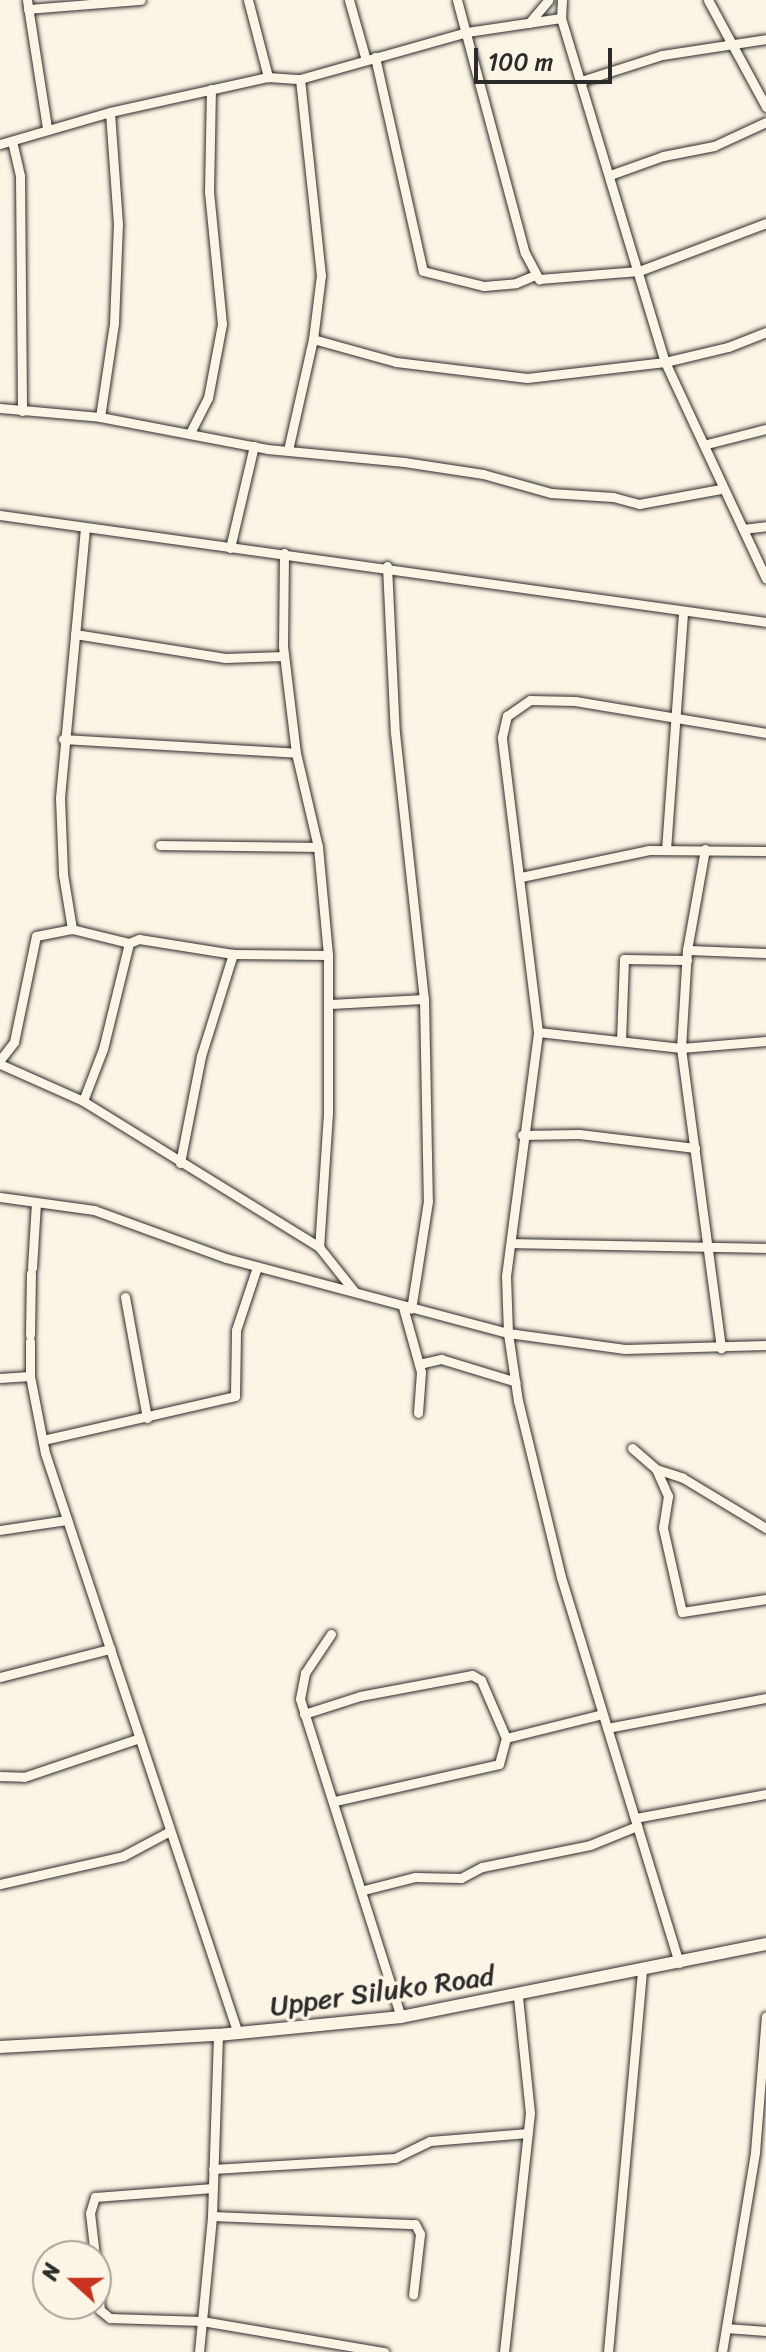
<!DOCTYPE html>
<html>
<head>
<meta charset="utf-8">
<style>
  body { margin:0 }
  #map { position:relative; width:766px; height:2352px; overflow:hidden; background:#fcf5e5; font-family:Sriracha,sans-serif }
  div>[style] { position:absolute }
  .roads { filter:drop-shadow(0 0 2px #2b2b2b) drop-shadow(0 0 2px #2b2b2b) }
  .minor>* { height:9px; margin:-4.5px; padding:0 4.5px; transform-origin:4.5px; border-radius:4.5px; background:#fcf5e5 }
  .major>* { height:12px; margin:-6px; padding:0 6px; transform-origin:6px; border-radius:6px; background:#fcf5e5 }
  span { translate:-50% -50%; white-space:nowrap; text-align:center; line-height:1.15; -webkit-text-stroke:7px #fcf5e5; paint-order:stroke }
  .street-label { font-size:28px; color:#2b2b2b }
  .north { position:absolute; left:32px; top:2240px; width:80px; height:80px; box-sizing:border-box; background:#fcf5e5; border:2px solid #a8a49b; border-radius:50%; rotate:291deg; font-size:22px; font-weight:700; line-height:32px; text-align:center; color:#2b2b2b }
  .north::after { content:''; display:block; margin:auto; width:28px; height:36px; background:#c8321e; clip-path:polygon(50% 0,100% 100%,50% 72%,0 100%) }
  .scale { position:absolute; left:474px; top:48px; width:138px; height:36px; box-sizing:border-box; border:4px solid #2b2b2b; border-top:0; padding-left:10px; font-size:24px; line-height:28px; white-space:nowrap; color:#2b2b2b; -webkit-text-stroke:6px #fcf5e5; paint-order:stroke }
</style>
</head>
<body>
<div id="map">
  <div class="roads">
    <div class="minor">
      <div style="left:27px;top:0;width:130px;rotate:81.1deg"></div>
      <div style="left:248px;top:0;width:80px;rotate:75.4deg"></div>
      <div style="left:349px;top:0;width:62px;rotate:74.2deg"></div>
      <div style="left:457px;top:0;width:262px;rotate:75deg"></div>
      <div style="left:525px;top:253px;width:30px;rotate:62deg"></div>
      <div style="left:539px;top:279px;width:100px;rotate:-4.6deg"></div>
      <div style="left:639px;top:271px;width:136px;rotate:-20.7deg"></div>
      <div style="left:562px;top:0;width:18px;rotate:93deg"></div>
      <div style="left:561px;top:18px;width:359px;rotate:73.2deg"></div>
      <div style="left:665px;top:362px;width:239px;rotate:65deg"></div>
      <div style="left:708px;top:0;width:122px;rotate:61.5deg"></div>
      <div style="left:28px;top:9px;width:113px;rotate:-4.6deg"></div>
      <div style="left:529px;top:23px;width:30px;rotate:-50deg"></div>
      <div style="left:375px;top:57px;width:219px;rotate:77.4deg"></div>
      <div style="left:423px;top:271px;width:63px;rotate:13.8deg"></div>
      <div style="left:484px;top:286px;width:32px;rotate:-5deg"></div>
      <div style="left:516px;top:283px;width:21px;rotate:-23deg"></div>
      <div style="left:300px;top:79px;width:197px;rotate:83.9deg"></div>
      <div style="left:321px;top:275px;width:64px;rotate:97.1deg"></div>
      <div style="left:581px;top:81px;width:85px;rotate:-17.8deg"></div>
      <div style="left:662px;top:55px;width:105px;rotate:-8.7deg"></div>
      <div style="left:12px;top:141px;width:36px;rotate:77deg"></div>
      <div style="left:20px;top:176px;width:235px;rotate:89.5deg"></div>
      <div style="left:0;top:144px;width:115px;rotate:-16.2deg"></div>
      <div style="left:110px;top:112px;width:162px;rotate:-12.5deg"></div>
      <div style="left:268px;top:77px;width:32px;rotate:4deg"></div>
      <div style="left:300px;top:79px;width:173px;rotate:-15.7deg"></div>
      <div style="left:467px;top:32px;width:95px;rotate:-8.5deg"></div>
      <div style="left:610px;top:175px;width:56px;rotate:-19.7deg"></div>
      <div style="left:663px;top:156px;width:52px;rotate:-11.1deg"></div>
      <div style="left:714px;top:146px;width:57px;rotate:-24.8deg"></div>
      <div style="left:0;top:408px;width:100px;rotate:5.1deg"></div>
      <div style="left:100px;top:417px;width:170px;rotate:10.8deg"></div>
      <div style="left:267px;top:449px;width:138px;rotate:5.4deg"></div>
      <div style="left:404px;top:462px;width:80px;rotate:8.6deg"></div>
      <div style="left:483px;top:474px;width:71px;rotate:15.6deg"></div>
      <div style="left:551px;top:493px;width:62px;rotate:3.7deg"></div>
      <div style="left:613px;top:497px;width:27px;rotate:15deg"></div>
      <div style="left:639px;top:504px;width:83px;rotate:-10.4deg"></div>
      <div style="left:100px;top:417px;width:95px;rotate:-81.5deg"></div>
      <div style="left:114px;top:323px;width:99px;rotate:-87.7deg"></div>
      <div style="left:118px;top:224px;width:112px;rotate:-94.1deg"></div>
      <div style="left:190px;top:433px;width:39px;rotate:-63deg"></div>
      <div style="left:208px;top:398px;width:75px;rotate:-79.3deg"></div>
      <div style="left:222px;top:324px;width:133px;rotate:-95.6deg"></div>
      <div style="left:209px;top:192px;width:103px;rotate:-88.9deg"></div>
      <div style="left:707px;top:444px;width:61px;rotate:-14.3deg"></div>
      <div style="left:288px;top:450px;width:114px;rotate:-77.3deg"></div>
      <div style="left:313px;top:339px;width:86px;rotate:15.5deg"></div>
      <div style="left:396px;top:362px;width:132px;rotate:7deg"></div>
      <div style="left:527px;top:378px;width:139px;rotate:-6.6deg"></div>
      <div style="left:665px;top:362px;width:65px;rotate:-13.4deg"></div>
      <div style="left:728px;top:347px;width:41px;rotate:-21.5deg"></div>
      <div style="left:0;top:515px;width:773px;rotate:7.95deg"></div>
      <div style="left:85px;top:528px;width:271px;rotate:95.3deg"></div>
      <div style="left:60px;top:798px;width:76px;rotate:87.7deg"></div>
      <div style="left:63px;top:874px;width:56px;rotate:80.7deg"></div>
      <div style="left:72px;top:929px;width:59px;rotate:13.8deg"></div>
      <div style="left:129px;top:943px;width:11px;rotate:-22deg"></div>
      <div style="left:139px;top:939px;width:95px;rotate:9.1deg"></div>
      <div style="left:233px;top:954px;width:95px;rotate:0.6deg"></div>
      <div style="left:743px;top:529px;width:23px;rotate:-7deg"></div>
      <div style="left:230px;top:548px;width:105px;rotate:-76.8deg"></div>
      <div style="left:284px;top:553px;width:93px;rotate:90.6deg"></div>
      <div style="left:283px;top:646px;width:108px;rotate:83.1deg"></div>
      <div style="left:296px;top:753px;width:97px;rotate:76.8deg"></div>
      <div style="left:318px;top:847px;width:108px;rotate:84.7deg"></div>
      <div style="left:328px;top:955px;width:158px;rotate:90deg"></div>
      <div style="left:328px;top:1113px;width:134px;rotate:93.8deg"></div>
      <div style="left:387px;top:566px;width:167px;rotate:87.3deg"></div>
      <div style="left:395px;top:733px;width:268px;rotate:83.8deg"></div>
      <div style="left:424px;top:999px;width:202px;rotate:88.9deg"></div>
      <div style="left:428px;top:1201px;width:109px;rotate:98.9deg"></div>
      <div style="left:75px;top:634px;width:152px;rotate:9.1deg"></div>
      <div style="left:225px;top:658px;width:59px;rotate:-1.9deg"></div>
      <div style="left:63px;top:739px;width:233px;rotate:3.4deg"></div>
      <div style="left:160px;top:845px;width:158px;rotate:0.7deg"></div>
      <div style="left:705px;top:849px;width:103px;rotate:100.1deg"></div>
      <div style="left:687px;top:950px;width:98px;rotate:93.5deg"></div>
      <div style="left:681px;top:1048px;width:303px;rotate:82.4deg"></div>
      <div style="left:666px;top:850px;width:238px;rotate:-85.9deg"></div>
      <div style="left:521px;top:877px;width:131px;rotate:-11.9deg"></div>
      <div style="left:649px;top:850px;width:117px;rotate:0.5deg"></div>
      <div style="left:687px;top:950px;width:79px;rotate:2.2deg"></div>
      <div style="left:330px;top:1004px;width:94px;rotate:-3deg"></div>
      <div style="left:538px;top:1032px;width:144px;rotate:6.4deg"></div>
      <div style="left:681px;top:1048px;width:85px;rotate:-4.7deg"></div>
      <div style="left:621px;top:1041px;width:82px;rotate:-87.9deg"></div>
      <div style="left:624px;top:959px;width:63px;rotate:0.9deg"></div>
      <div style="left:0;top:1060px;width:23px;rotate:-52deg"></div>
      <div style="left:14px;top:1042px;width:108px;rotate:-78.3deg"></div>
      <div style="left:36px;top:936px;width:37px;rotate:-11deg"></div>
      <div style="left:0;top:1064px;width:91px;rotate:24deg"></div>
      <div style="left:83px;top:1101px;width:278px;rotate:31.7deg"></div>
      <div style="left:319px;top:1247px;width:56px;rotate:51.5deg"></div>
      <div style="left:83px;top:1101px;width:56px;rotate:-69deg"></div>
      <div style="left:103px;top:1049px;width:109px;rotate:-76.2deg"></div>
      <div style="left:522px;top:1135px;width:57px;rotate:-1deg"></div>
      <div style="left:579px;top:1134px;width:117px;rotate:6.9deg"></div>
      <div style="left:180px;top:1163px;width:109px;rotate:-78.9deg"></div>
      <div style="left:201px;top:1056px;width:107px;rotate:-72.6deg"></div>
      <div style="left:0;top:1197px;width:95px;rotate:7.9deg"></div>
      <div style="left:94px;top:1210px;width:140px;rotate:20deg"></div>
      <div style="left:226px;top:1258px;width:292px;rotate:14.9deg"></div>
      <div style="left:508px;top:1333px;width:118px;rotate:7.8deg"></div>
      <div style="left:625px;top:1349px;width:141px;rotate:-1.6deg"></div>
      <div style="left:511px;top:1243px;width:255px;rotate:1.1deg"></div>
      <div style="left:32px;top:1268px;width:66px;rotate:-86.5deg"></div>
      <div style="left:125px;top:1297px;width:123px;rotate:79.7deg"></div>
      <div style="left:403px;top:1307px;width:67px;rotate:74.5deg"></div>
      <div style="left:421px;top:1372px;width:41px;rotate:94.2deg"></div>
      <div style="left:30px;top:1335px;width:62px;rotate:-89.1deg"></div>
      <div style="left:30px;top:1341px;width:35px;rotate:90deg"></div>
      <div style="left:30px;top:1376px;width:78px;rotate:79deg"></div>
      <div style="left:45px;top:1453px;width:612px;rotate:71.62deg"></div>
      <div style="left:419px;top:1364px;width:23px;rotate:-13deg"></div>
      <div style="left:441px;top:1359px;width:78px;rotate:17deg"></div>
      <div style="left:0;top:1378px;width:30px;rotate:-4deg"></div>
      <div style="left:43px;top:1440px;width:197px;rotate:-12.9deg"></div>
      <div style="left:235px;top:1396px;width:66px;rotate:-89.1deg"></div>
      <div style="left:236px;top:1330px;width:66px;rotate:-71.6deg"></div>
      <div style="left:632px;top:1448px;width:32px;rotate:41deg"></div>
      <div style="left:656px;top:1469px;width:28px;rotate:18deg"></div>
      <div style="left:683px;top:1478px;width:97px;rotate:31.1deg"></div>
      <div style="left:656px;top:1469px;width:30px;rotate:66deg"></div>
      <div style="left:668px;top:1496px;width:32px;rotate:99deg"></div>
      <div style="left:663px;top:1528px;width:86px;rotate:77.3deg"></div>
      <div style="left:682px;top:1612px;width:85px;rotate:-8.8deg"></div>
      <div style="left:0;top:1530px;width:68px;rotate:-8.5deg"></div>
      <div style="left:331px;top:1634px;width:47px;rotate:123.7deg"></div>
      <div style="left:305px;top:1673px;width:26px;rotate:101deg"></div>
      <div style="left:300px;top:1699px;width:334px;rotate:72.4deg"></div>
      <div style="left:0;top:1677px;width:114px;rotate:-14.3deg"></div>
      <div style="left:304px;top:1714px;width:59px;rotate:-17.8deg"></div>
      <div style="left:360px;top:1696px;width:114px;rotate:-10.6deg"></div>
      <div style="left:472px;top:1675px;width:10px;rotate:29deg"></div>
      <div style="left:481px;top:1680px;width:63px;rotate:66.7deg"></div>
      <div style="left:506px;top:1738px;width:99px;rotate:-14deg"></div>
      <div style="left:607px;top:1728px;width:162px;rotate:-10.7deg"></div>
      <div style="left:0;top:1776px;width:24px;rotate:2deg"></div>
      <div style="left:24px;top:1777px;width:122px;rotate:-18.6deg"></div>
      <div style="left:335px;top:1801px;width:168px;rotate:-12.7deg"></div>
      <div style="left:499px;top:1764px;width:27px;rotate:-75deg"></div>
      <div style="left:635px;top:1818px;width:133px;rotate:-10.4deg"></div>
      <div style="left:0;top:1884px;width:126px;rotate:-12.8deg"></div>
      <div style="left:123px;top:1856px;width:53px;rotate:-28deg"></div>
      <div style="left:364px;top:1890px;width:53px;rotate:-14.3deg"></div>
      <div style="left:415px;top:1877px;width:46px;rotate:1.2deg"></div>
      <div style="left:461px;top:1878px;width:24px;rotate:-28deg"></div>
      <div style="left:482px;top:1867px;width:110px;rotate:-11.5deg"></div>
      <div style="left:590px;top:1845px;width:51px;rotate:-22deg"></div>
      <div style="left:679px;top:1963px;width:404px;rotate:-107deg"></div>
      <div style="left:561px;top:1577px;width:181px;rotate:-103.7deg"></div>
      <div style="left:518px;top:1401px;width:69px;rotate:-98.4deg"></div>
      <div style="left:508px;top:1333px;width:57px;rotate:-92deg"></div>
      <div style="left:506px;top:1276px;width:246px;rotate:-82.5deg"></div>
      <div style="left:538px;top:1032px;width:297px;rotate:-97deg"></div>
      <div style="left:502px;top:737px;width:22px;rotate:-77deg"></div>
      <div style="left:507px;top:716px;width:28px;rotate:-35deg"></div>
      <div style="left:530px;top:700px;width:45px;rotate:1.3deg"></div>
      <div style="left:575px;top:701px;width:194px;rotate:9.5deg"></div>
      <div style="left:213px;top:2169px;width:182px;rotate:-3.5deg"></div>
      <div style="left:395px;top:2158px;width:39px;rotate:-26deg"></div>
      <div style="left:430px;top:2141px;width:98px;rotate:-4.7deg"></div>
      <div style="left:212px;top:2216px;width:203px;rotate:2.3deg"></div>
      <div style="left:415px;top:2224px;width:11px;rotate:63deg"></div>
      <div style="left:420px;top:2234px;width:61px;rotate:96.5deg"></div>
      <div style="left:95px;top:2256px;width:43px;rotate:-96.6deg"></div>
      <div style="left:90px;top:2213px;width:17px;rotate:-73deg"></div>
      <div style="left:95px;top:2197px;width:118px;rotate:-4.4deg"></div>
      <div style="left:96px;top:2268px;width:42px;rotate:84.6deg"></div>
      <div style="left:100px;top:2310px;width:13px;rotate:39deg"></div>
      <div style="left:110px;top:2318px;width:92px;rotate:1.9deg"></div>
      <div style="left:202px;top:2321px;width:185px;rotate:9.7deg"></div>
      <div style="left:726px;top:2328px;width:40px;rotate:4.3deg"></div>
      <div style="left:199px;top:2352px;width:137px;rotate:-84.5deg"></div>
      <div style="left:212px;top:2216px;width:181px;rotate:-88.1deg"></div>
      <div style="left:504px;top:2352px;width:240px;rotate:-83.8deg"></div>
      <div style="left:530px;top:2113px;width:118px;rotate:-95.9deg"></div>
      <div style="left:608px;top:2352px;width:384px;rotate:-84.9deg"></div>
      <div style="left:722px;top:2352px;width:203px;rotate:-80.6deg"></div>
      <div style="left:755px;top:2152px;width:136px;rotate:-85.4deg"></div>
    </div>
    <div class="major">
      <div style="left:0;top:2047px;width:218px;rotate:-3.2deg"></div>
      <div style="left:218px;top:2035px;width:184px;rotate:-5.6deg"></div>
      <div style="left:401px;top:2017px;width:372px;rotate:-11.3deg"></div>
    </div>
  </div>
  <div class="street-label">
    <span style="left:382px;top:1991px;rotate:-8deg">Upper Siluko Road</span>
  </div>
  <div class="north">N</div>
  <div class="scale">100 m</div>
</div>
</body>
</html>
